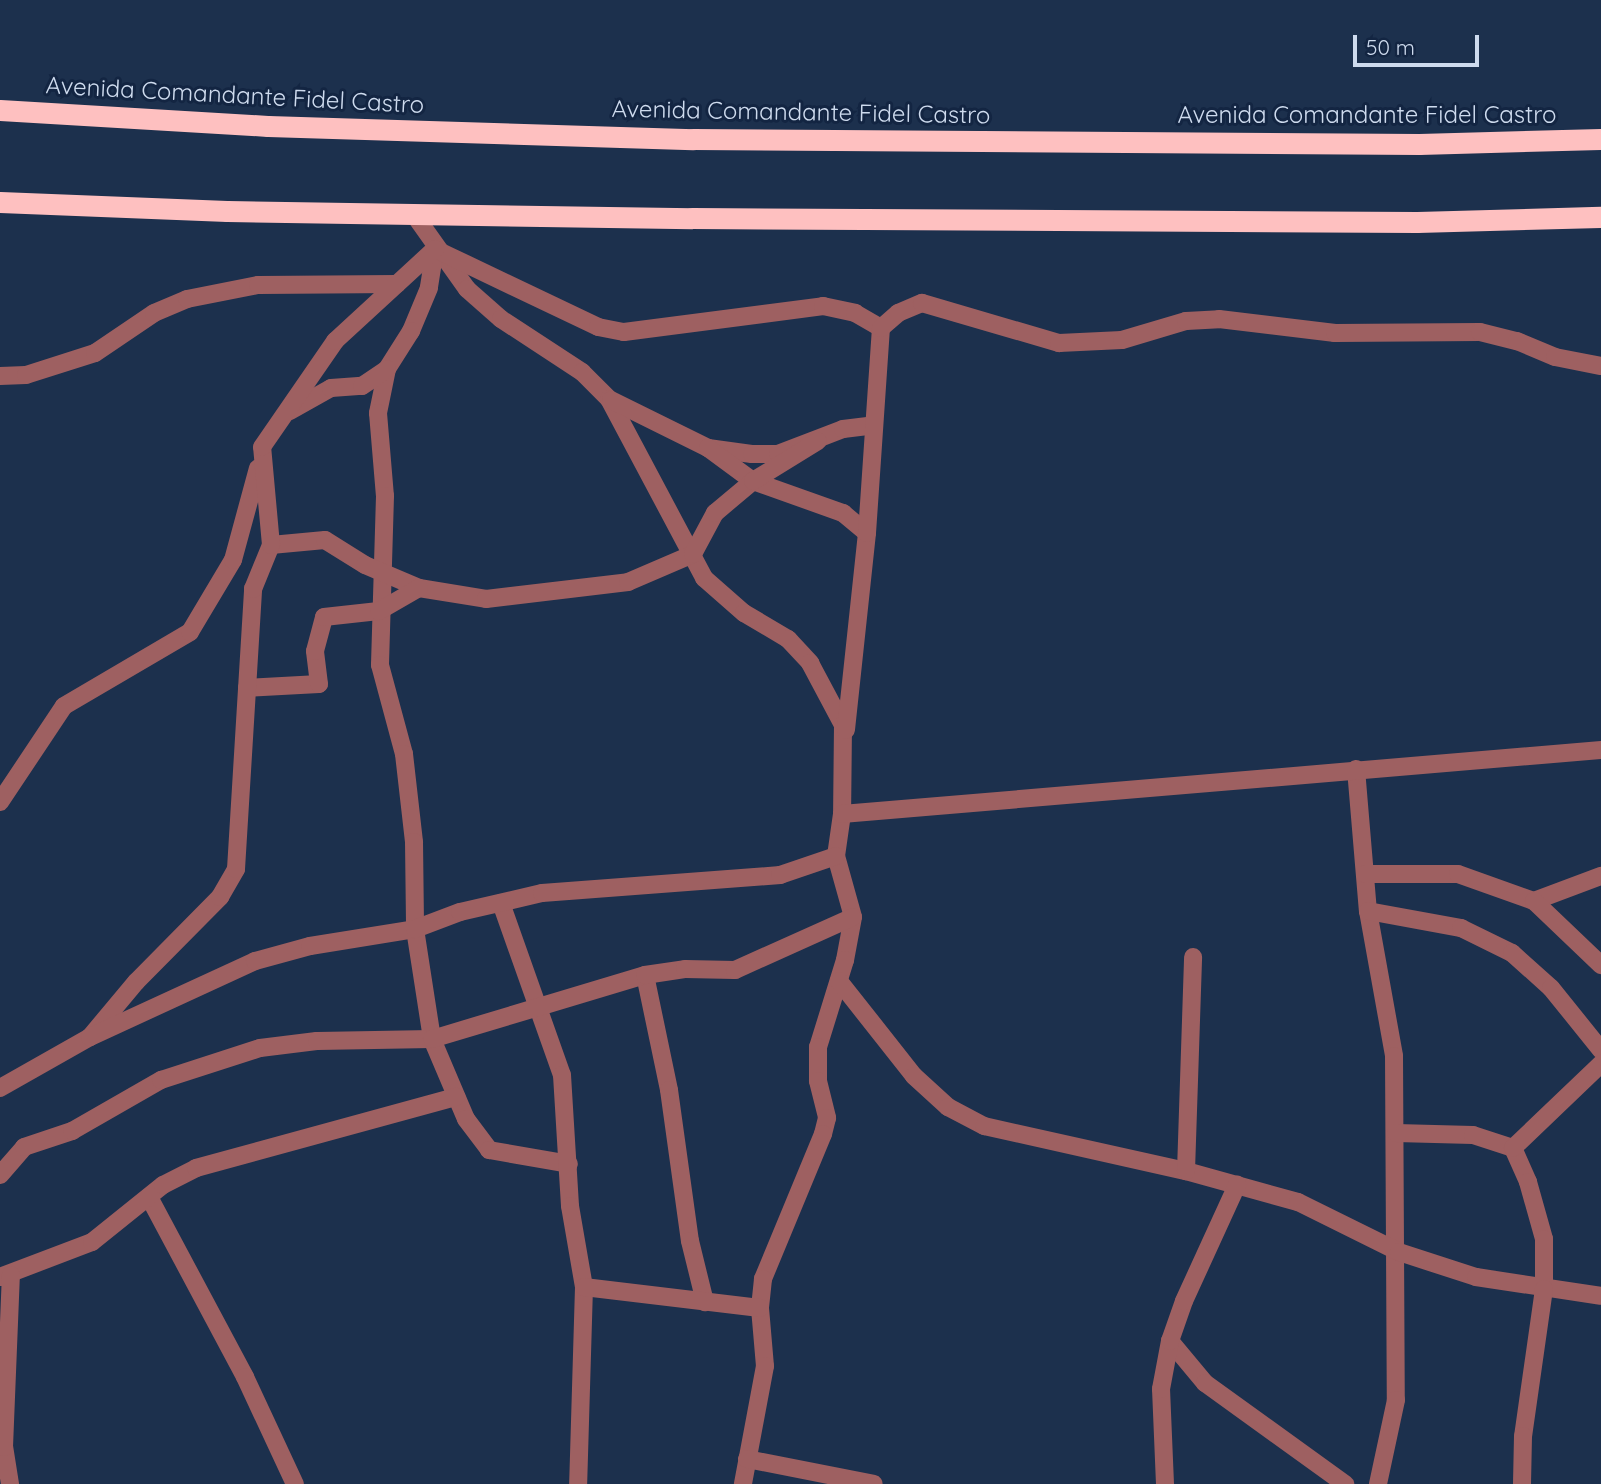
<!DOCTYPE html>
<html>
<head>
<meta charset="utf-8">
<style>
  body { margin:0 }
  #map { position:relative; width:1601px; height:1484px; overflow:hidden; background:#1c304d; font-family:Quicksand,sans-serif }
  div>[style] { position:absolute }
  .minor>* { height:18px; margin:-9px; padding:0 9px; transform-origin:9px; border-radius:9px; background:#9e6061 }
  .highway>* { height:21px; margin:-10.5px; padding:0 10.5px; transform-origin:10.5px; border-radius:10.5px; background:#fec0c0 }
  span { translate:-50% -50%; white-space:nowrap; text-align:center; line-height:1.15; -webkit-text-stroke:6px #132542; paint-order:stroke }
  .street-label { font-size:24px; color:#cedbee }
  .scale { position:absolute; left:1353px; top:35px; width:126px; height:32px; box-sizing:border-box; border:4px solid #cedbee; border-top:0; padding-left:9px; font-size:21px; line-height:24px; white-space:nowrap; color:#cedbee; -webkit-text-stroke:5px #132542; paint-order:stroke }
</style>
</head>
<body>
<div id="map">
  <div class="minor">
    <div style="left:413px;top:213px;width:93px;rotate:54.6deg"></div>
    <div style="left:467px;top:289px;width:45px;rotate:41.4deg"></div>
    <div style="left:501px;top:319px;width:97px;rotate:33.2deg"></div>
    <div style="left:582px;top:372px;width:38px;rotate:45deg"></div>
    <div style="left:609px;top:399px;width:203px;rotate:62deg"></div>
    <div style="left:704px;top:578px;width:53px;rotate:41.2deg"></div>
    <div style="left:744px;top:613px;width:51px;rotate:30.6deg"></div>
    <div style="left:788px;top:639px;width:33px;rotate:47deg"></div>
    <div style="left:810px;top:663px;width:70px;rotate:62deg"></div>
    <div style="left:843px;top:725px;width:89px;rotate:90.6deg"></div>
    <div style="left:842px;top:814px;width:42px;rotate:98.1deg"></div>
    <div style="left:836px;top:856px;width:63px;rotate:74.4deg"></div>
    <div style="left:853px;top:917px;width:44px;rotate:100.5deg"></div>
    <div style="left:845px;top:960px;width:91px;rotate:107.2deg"></div>
    <div style="left:818px;top:1047px;width:34px;rotate:90deg"></div>
    <div style="left:818px;top:1081px;width:38px;rotate:76deg"></div>
    <div style="left:827px;top:1118px;width:16px;rotate:104deg"></div>
    <div style="left:823px;top:1134px;width:157px;rotate:112.5deg"></div>
    <div style="left:763px;top:1279px;width:29px;rotate:96deg"></div>
    <div style="left:760px;top:1308px;width:58px;rotate:85.1deg"></div>
    <div style="left:765px;top:1366px;width:120px;rotate:100.6deg"></div>
    <div style="left:435px;top:249px;width:39px;rotate:99deg"></div>
    <div style="left:429px;top:288px;width:47px;rotate:112.7deg"></div>
    <div style="left:411px;top:331px;width:45px;rotate:122.3deg"></div>
    <div style="left:387px;top:369px;width:45px;rotate:101.6deg"></div>
    <div style="left:378px;top:413px;width:83px;rotate:85.2deg"></div>
    <div style="left:385px;top:496px;width:169px;rotate:91.7deg"></div>
    <div style="left:380px;top:665px;width:92px;rotate:74.9deg"></div>
    <div style="left:404px;top:754px;width:89px;rotate:83.5deg"></div>
    <div style="left:414px;top:842px;width:87px;rotate:89.3deg"></div>
    <div style="left:415px;top:929px;width:111px;rotate:81.2deg"></div>
    <div style="left:432px;top:1039px;width:87px;rotate:67deg"></div>
    <div style="left:466px;top:1119px;width:39px;rotate:53deg"></div>
    <div style="left:489px;top:1150px;width:81px;rotate:9.9deg"></div>
    <div style="left:441px;top:252px;width:174px;rotate:25.5deg"></div>
    <div style="left:598px;top:327px;width:26px;rotate:11deg"></div>
    <div style="left:624px;top:332px;width:201px;rotate:-7.4deg"></div>
    <div style="left:823px;top:306px;width:33px;rotate:12deg"></div>
    <div style="left:855px;top:313px;width:30px;rotate:30deg"></div>
    <div style="left:0;top:376px;width:26px;rotate:-2deg"></div>
    <div style="left:26px;top:375px;width:72px;rotate:-17.7deg"></div>
    <div style="left:95px;top:353px;width:71px;rotate:-34.1deg"></div>
    <div style="left:154px;top:313px;width:36px;rotate:-23deg"></div>
    <div style="left:187px;top:299px;width:72px;rotate:-11.2deg"></div>
    <div style="left:258px;top:285px;width:139px;rotate:-0.4deg"></div>
    <div style="left:611px;top:400px;width:108px;rotate:26.3deg"></div>
    <div style="left:708px;top:448px;width:44px;rotate:7.8deg"></div>
    <div style="left:752px;top:454px;width:26px"></div>
    <div style="left:778px;top:454px;width:70px;rotate:-21deg"></div>
    <div style="left:843px;top:429px;width:31px;rotate:-7deg"></div>
    <div style="left:290px;top:411px;width:47px;rotate:-29.3deg"></div>
    <div style="left:331px;top:388px;width:31px;rotate:-4deg"></div>
    <div style="left:362px;top:386px;width:30px;rotate:-34deg"></div>
    <div style="left:708px;top:448px;width:56px;rotate:36.3deg"></div>
    <div style="left:753px;top:481px;width:96px;rotate:19.6deg"></div>
    <div style="left:843px;top:513px;width:31px;rotate:40deg"></div>
    <div style="left:867px;top:533px;width:198px;rotate:96.1deg"></div>
    <div style="left:867px;top:533px;width:205px;rotate:-86.1deg"></div>
    <div style="left:881px;top:328px;width:23px;rotate:-41deg"></div>
    <div style="left:898px;top:313px;width:26px;rotate:-23deg"></div>
    <div style="left:922px;top:303px;width:143px;rotate:16.3deg"></div>
    <div style="left:1059px;top:343px;width:63px;rotate:-2.7deg"></div>
    <div style="left:1122px;top:340px;width:67px;rotate:-16.5deg"></div>
    <div style="left:1186px;top:321px;width:33px;rotate:-3deg"></div>
    <div style="left:1219px;top:319px;width:117px;rotate:6.9deg"></div>
    <div style="left:1335px;top:333px;width:145px;rotate:-0.4deg"></div>
    <div style="left:1480px;top:332px;width:38px;rotate:14deg"></div>
    <div style="left:1517px;top:341px;width:41px;rotate:22.8deg"></div>
    <div style="left:1555px;top:357px;width:47px;rotate:11.1deg"></div>
    <div style="left:271px;top:545px;width:54px;rotate:-5.3deg"></div>
    <div style="left:325px;top:540px;width:47px;rotate:32deg"></div>
    <div style="left:365px;top:565px;width:59px;rotate:23.1deg"></div>
    <div style="left:419px;top:588px;width:68px;rotate:9.3deg"></div>
    <div style="left:486px;top:599px;width:143px;rotate:-6.8deg"></div>
    <div style="left:628px;top:582px;width:71px;rotate:-23.3deg"></div>
    <div style="left:693px;top:554px;width:47px;rotate:-61.8deg"></div>
    <div style="left:715px;top:513px;width:50px;rotate:-40.1deg"></div>
    <div style="left:753px;top:481px;width:76px;rotate:-31.6deg"></div>
    <div style="left:247px;top:688px;width:72px;rotate:-3.2deg"></div>
    <div style="left:319px;top:684px;width:33px;rotate:-97deg"></div>
    <div style="left:315px;top:651px;width:35px;rotate:-75deg"></div>
    <div style="left:324px;top:617px;width:55px;rotate:-6.2deg"></div>
    <div style="left:379px;top:611px;width:46px;rotate:-29.9deg"></div>
    <div style="left:1356px;top:769px;width:143px;rotate:85.2deg"></div>
    <div style="left:1368px;top:911px;width:147px;rotate:79.8deg"></div>
    <div style="left:1394px;top:1056px;width:344px;rotate:89.7deg"></div>
    <div style="left:1396px;top:1400px;width:86px;rotate:102.1deg"></div>
    <div style="left:0;top:802px;width:115px;rotate:-56.3deg"></div>
    <div style="left:64px;top:706px;width:146px;rotate:-30.4deg"></div>
    <div style="left:190px;top:632px;width:84px;rotate:-59.2deg"></div>
    <div style="left:233px;top:560px;width:95px;rotate:-74.8deg"></div>
    <div style="left:842px;top:814px;width:762px;rotate:-4.82deg"></div>
    <div style="left:1365px;top:874px;width:93px"></div>
    <div style="left:1458px;top:874px;width:81px;rotate:19.6deg"></div>
    <div style="left:1534px;top:901px;width:72px;rotate:-20.5deg"></div>
    <div style="left:1534px;top:901px;width:93px;rotate:43.7deg"></div>
    <div style="left:501px;top:903px;width:182px;rotate:70.5deg"></div>
    <div style="left:562px;top:1075px;width:131px;rotate:86.5deg"></div>
    <div style="left:570px;top:1206px;width:82px;rotate:80.2deg"></div>
    <div style="left:584px;top:1287px;width:197px;rotate:91.7deg"></div>
    <div style="left:1368px;top:911px;width:95px;rotate:10.4deg"></div>
    <div style="left:1461px;top:928px;width:57px;rotate:26.1deg"></div>
    <div style="left:1512px;top:953px;width:52px;rotate:41.9deg"></div>
    <div style="left:1551px;top:988px;width:80px;rotate:51.1deg"></div>
    <div style="left:645px;top:975px;width:117px;rotate:78.2deg"></div>
    <div style="left:669px;top:1090px;width:152px;rotate:82.1deg"></div>
    <div style="left:690px;top:1241px;width:63px;rotate:76.2deg"></div>
    <div style="left:839px;top:981px;width:121px;rotate:51.7deg"></div>
    <div style="left:914px;top:1076px;width:46px;rotate:42.4deg"></div>
    <div style="left:948px;top:1107px;width:41px;rotate:27.8deg"></div>
    <div style="left:984px;top:1126px;width:207px;rotate:12.6deg"></div>
    <div style="left:1186px;top:1171px;width:116px;rotate:15.5deg"></div>
    <div style="left:1298px;top:1202px;width:113px;rotate:26.3deg"></div>
    <div style="left:1399px;top:1252px;width:81px;rotate:18deg"></div>
    <div style="left:1476px;top:1277px;width:126px;rotate:8.6deg"></div>
    <div style="left:90px;top:1037px;width:72px;rotate:-50.1deg"></div>
    <div style="left:136px;top:982px;width:120px;rotate:-45.3deg"></div>
    <div style="left:220px;top:897px;width:32px;rotate:-60deg"></div>
    <div style="left:236px;top:869px;width:281px;rotate:-86.5deg"></div>
    <div style="left:253px;top:589px;width:48px;rotate:-67.8deg"></div>
    <div style="left:271px;top:545px;width:98px;rotate:-95.2deg"></div>
    <div style="left:262px;top:447px;width:129px;rotate:-55.4deg"></div>
    <div style="left:335px;top:341px;width:136px;rotate:-42.6deg"></div>
    <div style="left:0;top:1088px;width:103px;rotate:-29.5deg"></div>
    <div style="left:90px;top:1037px;width:182px;rotate:-24.7deg"></div>
    <div style="left:255px;top:961px;width:57px;rotate:-15.3deg"></div>
    <div style="left:310px;top:946px;width:106px;rotate:-9.2deg"></div>
    <div style="left:415px;top:929px;width:48px;rotate:-20.7deg"></div>
    <div style="left:460px;top:912px;width:84px;rotate:-13deg"></div>
    <div style="left:542px;top:893px;width:239px;rotate:-4.3deg"></div>
    <div style="left:780px;top:875px;width:59px;rotate:-18.7deg"></div>
    <div style="left:1396px;top:1133px;width:77px;rotate:1.5deg"></div>
    <div style="left:1473px;top:1135px;width:42px;rotate:18deg"></div>
    <div style="left:1513px;top:1148px;width:37px;rotate:66deg"></div>
    <div style="left:1528px;top:1182px;width:59px;rotate:74.3deg"></div>
    <div style="left:1544px;top:1239px;width:50px;rotate:90deg"></div>
    <div style="left:1544px;top:1289px;width:148px;rotate:98.1deg"></div>
    <div style="left:1523px;top:1436px;width:48px;rotate:91.2deg"></div>
    <div style="left:1513px;top:1148px;width:122px;rotate:-43.7deg"></div>
    <div style="left:1186px;top:1171px;width:214px;rotate:-88.1deg"></div>
    <div style="left:0;top:1175px;width:37px;rotate:-49deg"></div>
    <div style="left:24px;top:1147px;width:51px;rotate:-18.4deg"></div>
    <div style="left:72px;top:1131px;width:103px;rotate:-29.8deg"></div>
    <div style="left:161px;top:1080px;width:104px;rotate:-17.9deg"></div>
    <div style="left:260px;top:1048px;width:57px;rotate:-7deg"></div>
    <div style="left:317px;top:1041px;width:115px;rotate:-1deg"></div>
    <div style="left:432px;top:1039px;width:222px;rotate:-16.7deg"></div>
    <div style="left:645px;top:975px;width:40px;rotate:-8.5deg"></div>
    <div style="left:685px;top:969px;width:50px;rotate:1.1deg"></div>
    <div style="left:735px;top:970px;width:129px;rotate:-24.2deg"></div>
    <div style="left:149px;top:1197px;width:204px;rotate:61.9deg"></div>
    <div style="left:245px;top:1377px;width:118px;rotate:65deg"></div>
    <div style="left:0;top:1277px;width:98px;rotate:-20.8deg"></div>
    <div style="left:92px;top:1242px;width:91px;rotate:-38.8deg"></div>
    <div style="left:163px;top:1185px;width:37px;rotate:-27deg"></div>
    <div style="left:196px;top:1168px;width:270px;rotate:-15.3deg"></div>
    <div style="left:584px;top:1287px;width:177px;rotate:6.8deg"></div>
    <div style="left:1170px;top:1341px;width:55px;rotate:50.2deg"></div>
    <div style="left:1205px;top:1383px;width:173px;rotate:35.8deg"></div>
    <div style="left:747px;top:1459px;width:129px;rotate:11.1deg"></div>
    <div style="left:10px;top:1484px;width:37px;rotate:-99deg"></div>
    <div style="left:4px;top:1447px;width:172px;rotate:-87.7deg"></div>
    <div style="left:1165px;top:1484px;width:95px;rotate:-92.4deg"></div>
    <div style="left:1161px;top:1389px;width:49px;rotate:-79.4deg"></div>
    <div style="left:1170px;top:1341px;width:42px;rotate:-70.7deg"></div>
    <div style="left:1184px;top:1301px;width:128px;rotate:-65.4deg"></div>
  </div>
  <div class="highway">
    <div style="left:0;top:110px;width:268px;rotate:3.4deg"></div>
    <div style="left:268px;top:126px;width:425px;rotate:1.8deg"></div>
    <div style="left:693px;top:139px;width:726px;rotate:0.39deg"></div>
    <div style="left:1419px;top:144px;width:182px;rotate:-1.6deg"></div>
    <div style="left:0;top:202px;width:227px;rotate:2.3deg"></div>
    <div style="left:227px;top:211px;width:465px;rotate:0.9deg"></div>
    <div style="left:692px;top:218px;width:725px;rotate:0.32deg"></div>
    <div style="left:1417px;top:222px;width:184px;rotate:-1.6deg"></div>
  </div>
  <div class="street-label">
    <span style="left:235px;top:95px;rotate:3deg">Avenida Comandante Fidel Castro</span>
    <span style="left:801px;top:112px;rotate:1deg">Avenida Comandante Fidel Castro</span>
    <span style="left:1367px;top:115px">Avenida Comandante Fidel Castro</span>
  </div>
  <div class="scale">50 m</div>
</div>
</body>
</html>
